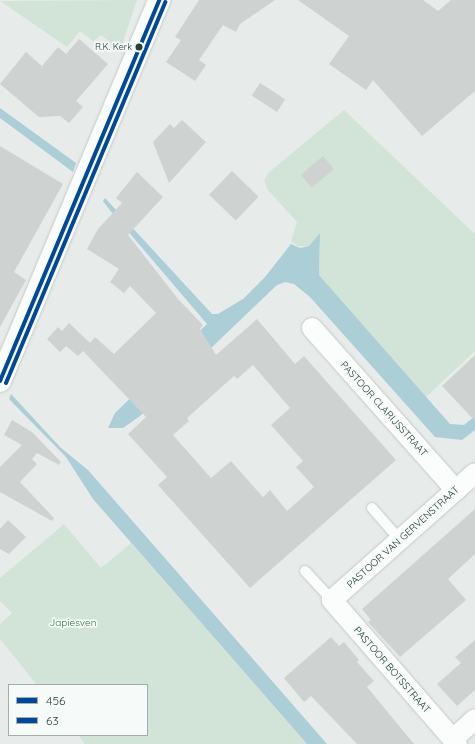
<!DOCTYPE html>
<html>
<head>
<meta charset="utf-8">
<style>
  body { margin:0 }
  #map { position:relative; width:475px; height:744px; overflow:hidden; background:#e7ecea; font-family:Quicksand,sans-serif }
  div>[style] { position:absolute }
  .green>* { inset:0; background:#d2e4d8 }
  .water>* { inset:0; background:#abced7 }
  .building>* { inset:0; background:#ced3d1; transform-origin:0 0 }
  .roads { filter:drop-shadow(0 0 1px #c4c9c7) drop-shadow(0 0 1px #c4c9c7) }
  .service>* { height:10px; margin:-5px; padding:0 5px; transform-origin:5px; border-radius:5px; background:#fbfcfc }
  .minor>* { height:20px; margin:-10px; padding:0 10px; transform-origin:10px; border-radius:10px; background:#fbfcfc }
  .tertiary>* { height:22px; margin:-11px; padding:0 11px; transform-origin:11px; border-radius:11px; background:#fbfcfc }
  .bus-1>* { height:4px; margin:-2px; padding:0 2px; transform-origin:2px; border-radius:2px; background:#004899 }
  .bus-2>* { height:4px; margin:-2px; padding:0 2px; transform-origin:2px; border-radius:2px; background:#004899 }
  .dots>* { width:11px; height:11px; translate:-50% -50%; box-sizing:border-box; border:2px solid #f6faf8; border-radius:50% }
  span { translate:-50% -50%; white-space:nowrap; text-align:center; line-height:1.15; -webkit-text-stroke:3.5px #f6faf8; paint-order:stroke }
  .bus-label { font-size:9px; color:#253f39 }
  .right { translate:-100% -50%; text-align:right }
  .street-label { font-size:10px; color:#253f39 }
  .park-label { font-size:10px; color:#32734f }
  .legend { position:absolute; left:8px; top:684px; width:140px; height:52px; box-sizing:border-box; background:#f6faf8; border:1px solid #a2afac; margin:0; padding:5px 7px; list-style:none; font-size:12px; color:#253f39 }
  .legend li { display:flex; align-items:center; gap:8px; height:20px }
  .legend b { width:20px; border:1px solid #a2afac }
</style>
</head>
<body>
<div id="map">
  <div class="green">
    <div style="clip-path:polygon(137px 0,120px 51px,101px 35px,93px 41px,80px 31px,67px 47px,0 1px)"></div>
    <div style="clip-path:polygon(344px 110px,475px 234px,475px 351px,426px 397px,319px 275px,320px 234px,309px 246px,298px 246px,291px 241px,297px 222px,267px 189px,264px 180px,268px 173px)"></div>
    <div style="clip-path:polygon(64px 524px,101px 568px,131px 543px,307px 744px,85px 744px,78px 735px,147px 735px,147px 685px,37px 685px,0 639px,0 624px,12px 613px,0 601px,0 578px)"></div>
  </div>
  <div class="water">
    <div style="clip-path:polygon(0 108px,76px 163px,73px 172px,0 118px)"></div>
    <div style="clip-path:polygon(105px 198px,212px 314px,218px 314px,243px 299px,265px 277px,291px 244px,300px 248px,309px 246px,320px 233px,319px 275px,450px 424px,464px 425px,475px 416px,475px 430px,462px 440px,435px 437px,310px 297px,294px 284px,285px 282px,277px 285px,140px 416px,123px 428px,108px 428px,115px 413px,207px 324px,109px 209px,103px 201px)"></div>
    <div style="clip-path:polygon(11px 394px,61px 448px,88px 470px,327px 744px,307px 744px,93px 499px,66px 457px,9px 399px)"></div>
  </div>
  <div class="building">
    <div style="clip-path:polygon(199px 0,275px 0,240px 24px,236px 32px,223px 25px,199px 60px,206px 65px,195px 81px,166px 62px,181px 40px,175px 37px)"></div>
    <div style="clip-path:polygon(298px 0,423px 0,438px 11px,451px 0,475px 0,475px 91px,422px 136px,373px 80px,366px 90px,329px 64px,349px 36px)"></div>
    <div style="clip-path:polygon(79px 39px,108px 64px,76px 101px,83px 107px,69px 123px,60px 116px,39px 117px,0 84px,26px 52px,42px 66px,58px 47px,66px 54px)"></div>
    <div style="left:260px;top:83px;width:30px;height:15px;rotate:33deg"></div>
    <div style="clip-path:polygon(182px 120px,206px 142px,169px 183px,153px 142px,170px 124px,174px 128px)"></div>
    <div style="clip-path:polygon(0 146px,63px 184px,14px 272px,26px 280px,0 327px)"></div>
    <div style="left:323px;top:156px;width:17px;height:29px;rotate:50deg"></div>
    <div style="left:232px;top:171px;width:37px;height:33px;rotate:44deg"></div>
    <div style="clip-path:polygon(evenodd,137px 172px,163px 197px,128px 235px,178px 299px,203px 325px,200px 329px,216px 355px,257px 319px,295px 364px,304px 356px,396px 460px,250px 588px,158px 485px,167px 477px,128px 434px,146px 417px,83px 351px,78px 356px,66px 346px,60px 352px,47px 339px,58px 327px,62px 331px,69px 323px,90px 343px,95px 337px,114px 354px,156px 313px,130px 286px,124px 293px,110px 282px,119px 269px,87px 249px,98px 229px,122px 203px,116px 198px,137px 172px,253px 365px,290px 408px,271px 425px,303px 461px,296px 467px,314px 487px,287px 511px,270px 490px,263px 497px,231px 461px,211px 478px,173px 435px,189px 421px,187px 418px,234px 376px,237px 379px,253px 365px)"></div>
    <div style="clip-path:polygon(475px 355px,475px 421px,442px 386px)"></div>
    <div style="clip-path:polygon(12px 420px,32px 432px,61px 462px,59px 465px,37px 453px,32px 459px,37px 464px,20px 482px,54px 518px,52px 521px,0 492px,0 467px,22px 445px,4px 435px)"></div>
    <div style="clip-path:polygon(475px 509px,475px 554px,448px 579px,466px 600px,400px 657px,368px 622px,371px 620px,362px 609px)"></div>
    <div style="clip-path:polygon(8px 520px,26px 537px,9px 554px,0 549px,0 529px)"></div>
    <div style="clip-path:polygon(331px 637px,339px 646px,344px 642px,359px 660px,357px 662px,374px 681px,367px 687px,414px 744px,357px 744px,311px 696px,304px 702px,284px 678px)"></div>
    <div style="clip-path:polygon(475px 640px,475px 690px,457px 706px,437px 684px,461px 663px,455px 657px)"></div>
  </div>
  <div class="roads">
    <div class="service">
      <div style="left:372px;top:508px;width:43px;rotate:48.8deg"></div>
      <div style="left:305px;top:571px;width:40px;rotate:47deg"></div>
    </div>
    <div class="minor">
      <div style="left:312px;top:328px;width:217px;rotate:48.4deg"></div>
      <div style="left:453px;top:739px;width:30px;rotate:-42deg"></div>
      <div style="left:457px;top:744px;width:191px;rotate:-131deg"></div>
      <div style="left:332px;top:600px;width:191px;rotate:-41.6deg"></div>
    </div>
    <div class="tertiary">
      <div style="left:0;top:381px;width:413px;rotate:-67.3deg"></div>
    </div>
  </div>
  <div class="bus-1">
    <div style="left:0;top:381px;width:413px;rotate:-67.3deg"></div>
  </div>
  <div class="bus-2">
    <div style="left:6px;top:383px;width:413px;rotate:-67.3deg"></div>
  </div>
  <div class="dots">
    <div style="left:139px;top:47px;background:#253f39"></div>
  </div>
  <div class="bus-label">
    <span class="right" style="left:132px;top:47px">R.K. Kerk</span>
  </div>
  <div class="street-label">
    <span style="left:384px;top:409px;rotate:48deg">PASTOOR CLARIJSSTRAAT</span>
    <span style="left:403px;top:537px;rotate:-42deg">PASTOOR VAN GERVENSTRAAT</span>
    <span style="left:392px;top:670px;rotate:49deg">PASTOOR BOTSSTRAAT</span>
  </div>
  <div class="park-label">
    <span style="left:73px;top:623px">Japiesven</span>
  </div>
  <ul class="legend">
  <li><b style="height:5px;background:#004899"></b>456</li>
  <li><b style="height:5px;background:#004899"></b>63</li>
  </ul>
</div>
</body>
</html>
